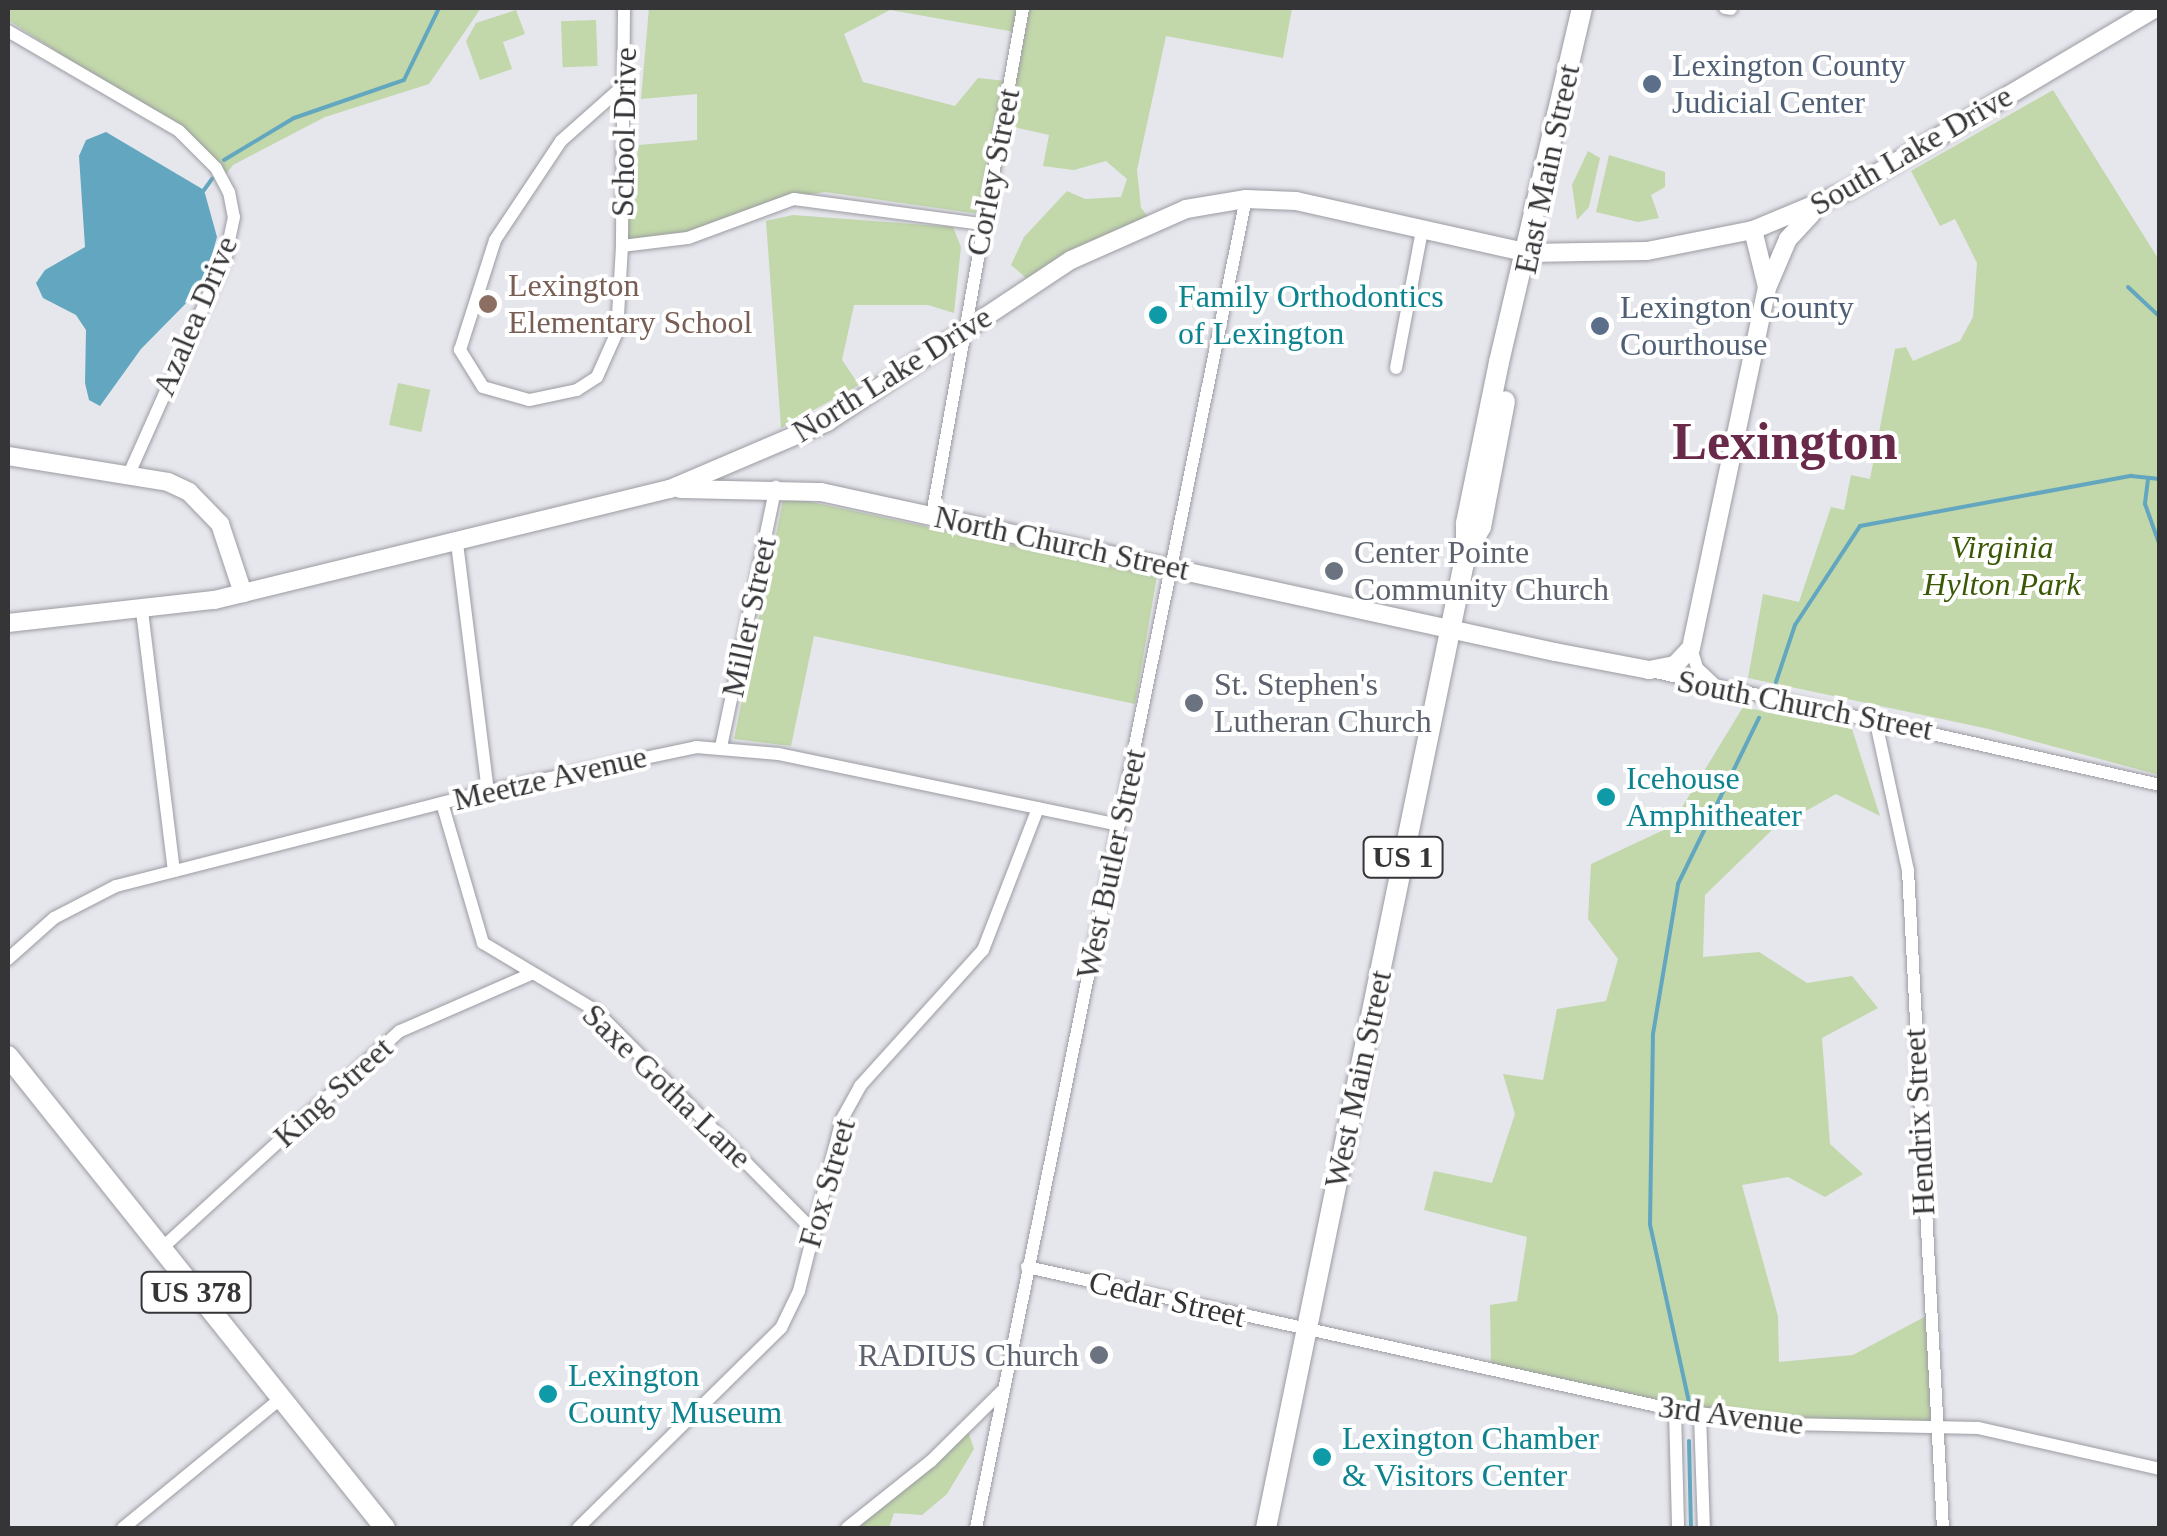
<!DOCTYPE html>
<html>
<head>
<meta charset="utf-8">
<style>
  body { margin:0 }
  #map { position:relative; width:2167px; height:1536px; overflow:hidden; background:#e6e6ed; font-family:"Times New Roman",serif }
  div>[style] { position:absolute }
  .green>* { inset:0; background:#c2d7aa; transform-origin:0 0 }
  .water>* { inset:0; background:#62a7bf }
  .stream>* { height:4px; margin:-2px; padding:0 2px; transform-origin:2px; border-radius:2px; background:#62a7bf }
  .roads { filter:drop-shadow(0 0 2px #9b9ba2) drop-shadow(0 0 2px #9b9ba2) }
  .street>* { height:12px; margin:-6px; padding:0 6px; transform-origin:6px; border-radius:6px; background:#fff }
  .secondary>* { height:18px; margin:-9px; padding:0 9px; transform-origin:9px; border-radius:9px; background:#fff }
  .primary>* { height:20px; margin:-10px; padding:0 10px; transform-origin:10px; border-radius:10px; background:#fff }
  .dots>* { width:28px; height:28px; translate:-50% -50%; box-sizing:border-box; border:5px solid #fff; border-radius:50% }
  span { translate:-50% -50%; white-space:nowrap; text-align:center; line-height:1.15; -webkit-text-stroke:8px #fff; paint-order:stroke }
  .shield-label span { padding:2px 8px; background:#fff; border:2px solid; border-radius:8px; -webkit-text-stroke-width:0 }
  .shield-label { font-size:30px; color:#353538; font-weight:700 }
  .service-label { font-size:32px; color:#4e5e75 }
  .left { translate:0 -50%; text-align:left }
  .street-label { font-size:32px; color:#353538 }
  .education-label { font-size:32px; color:#785e54 }
  .culture-label { font-size:32px; color:#0d838f }
  .park-label { font-size:32px; color:#3b5805; font-style:italic }
  .worship-label { font-size:32px; color:#5b616d }
  .right { translate:-100% -50%; text-align:right }
  .town-label { font-size:52px; color:#692949; font-weight:700 }
  .frame { position:absolute; inset:0; border:10px solid #353538; pointer-events:none }
</style>
</head>
<body>
<div id="map">
  <div class="green">
    <div style="clip-path:polygon(8px 8px,481px 8px,429px 84px,325px 117px,233px 165px,223px 178px,179px 131px,8px 20px)"></div>
    <div style="clip-path:polygon(649px 8px,1021px 8px,1015px 32px,890px 10px,844px 34px,863px 82px,955px 106px,978px 78px,1006px 81px,979px 214px,825px 192px,771px 201px,685px 235px,621px 241px,639px 145px,697px 140px,697px 94px,641px 99px)"></div>
    <div style="clip-path:polygon(1026px 8px,1292px 8px,1283px 58px,1166px 36px,1137px 170px,1141px 208px,1151px 220px,1034px 285px,1011px 265px,1024px 237px,1067px 191px,1085px 199px,1121px 197px,1127px 179px,1106px 161px,1074px 170px,1043px 166px,1049px 135px,1009px 126px)"></div>
    <div style="clip-path:polygon(516px 10px,525px 34px,503px 42px,512px 69px,480px 80px,466px 41px,476px 23px)"></div>
    <div style="left:596px;top:20px;width:46px;height:35px;rotate:88deg"></div>
    <div style="clip-path:polygon(2053px 90px,2159px 260px,2159px 775px,1989px 729px,1748px 678px,1763px 594px,1799px 602px,1831px 507px,1844px 510px,1851px 475px,1870px 479px,1895px 349px,1906px 347px,1913px 361px,1960px 341px,1973px 317px,1977px 263px,1955px 219px,1940px 226px,1911px 171px)"></div>
    <div style="clip-path:polygon(1588px 151px,1600px 158px,1589px 207px,1577px 220px,1572px 185px)"></div>
    <div style="clip-path:polygon(1609px 155px,1665px 172px,1665px 187px,1651px 195px,1659px 218px,1638px 222px,1596px 212px)"></div>
    <div style="clip-path:polygon(793px 215px,953px 227px,961px 247px,954px 313px,928px 305px,854px 305px,842px 360px,859px 385px,781px 428px,766px 221px)"></div>
    <div style="left:398px;top:383px;width:33px;height:43px;rotate:12deg"></div>
    <div style="clip-path:polygon(784px 496px,1157px 576px,1135px 704px,814px 636px,791px 746px,734px 739px)"></div>
    <div style="clip-path:polygon(1743px 707px,1852px 729px,1880px 816px,1836px 794px,1772px 830px,1705px 895px,1703px 957px,1759px 952px,1807px 983px,1852px 976px,1878px 1008px,1822px 1038px,1830px 1144px,1863px 1174px,1825px 1197px,1788px 1177px,1742px 1185px,1778px 1316px,1779px 1362px,1853px 1355px,1928px 1315px,1933px 1427px,1786px 1424px,1491px 1371px,1490px 1305px,1517px 1301px,1527px 1237px,1424px 1210px,1434px 1171px,1492px 1183px,1515px 1114px,1503px 1074px,1543px 1080px,1557px 1009px,1606px 1001px,1618px 959px,1588px 919px,1591px 864px,1670px 827px)"></div>
    <div style="clip-path:polygon(967px 1428px,974px 1449px,947px 1494px,922px 1515px,894px 1513px,889px 1528px,847px 1528px)"></div>
  </div>
  <div class="water">
    <div style="clip-path:polygon(106px 132px,204px 190px,217px 237px,203px 286px,141px 349px,100px 406px,89px 400px,85px 383px,86px 330px,76px 315px,43px 298px,36px 283px,45px 270px,85px 247px,79px 156px,86px 140px)"></div>
  </div>
  <div class="stream">
    <div style="left:224px;top:160px;width:82px;rotate:-31deg"></div>
    <div style="left:294px;top:118px;width:116px;rotate:-19.1deg"></div>
    <div style="left:404px;top:80px;width:80px;rotate:-64.1deg"></div>
    <div style="left:204px;top:190px;width:14px;rotate:-54deg"></div>
    <div style="left:2128px;top:287px;width:44px;rotate:43.2deg"></div>
    <div style="left:2148px;top:479px;width:25px;rotate:97deg"></div>
    <div style="left:2145px;top:504px;width:45px;rotate:70.3deg"></div>
    <div style="left:1776px;top:682px;width:60px;rotate:-71.6deg"></div>
    <div style="left:1795px;top:625px;width:118px;rotate:-56.7deg"></div>
    <div style="left:1860px;top:526px;width:276px;rotate:-10.5deg"></div>
    <div style="left:2131px;top:476px;width:29px;rotate:6deg"></div>
    <div style="left:1689px;top:1402px;width:182px;rotate:-102.4deg"></div>
    <div style="left:1650px;top:1224px;width:190px;rotate:-89.1deg"></div>
    <div style="left:1653px;top:1034px;width:152px;rotate:-80.5deg"></div>
    <div style="left:1678px;top:884px;width:185px;rotate:-64deg"></div>
    <div style="left:1689px;top:1441px;width:87px;rotate:88.7deg"></div>
  </div>
  <div class="roads">
    <div class="street">
      <div style="left:624px;top:8px;width:238px;rotate:90.5deg"></div>
      <div style="left:622px;top:246px;width:66px;rotate:-6.9deg"></div>
      <div style="left:688px;top:238px;width:113px;rotate:-20.2deg"></div>
      <div style="left:794px;top:199px;width:190px;rotate:7.6deg"></div>
      <div style="left:1725px;top:8px;width:6px;rotate:9deg"></div>
      <div style="left:8px;top:31px;width:198px;rotate:30.3deg"></div>
      <div style="left:179px;top:131px;width:52px;rotate:45deg"></div>
      <div style="left:216px;top:168px;width:27px;rotate:62deg"></div>
      <div style="left:229px;top:192px;width:25px;rotate:79deg"></div>
      <div style="left:234px;top:217px;width:40px;rotate:102deg"></div>
      <div style="left:226px;top:256px;width:239px;rotate:114deg"></div>
      <div style="left:622px;top:246px;width:86px;rotate:93.3deg"></div>
      <div style="left:617px;top:332px;width:49px;rotate:114deg"></div>
      <div style="left:597px;top:377px;width:24px;rotate:147deg"></div>
      <div style="left:577px;top:390px;width:49px;rotate:168.2deg"></div>
      <div style="left:529px;top:400px;width:48px;rotate:-164.2deg"></div>
      <div style="left:483px;top:387px;width:44px;rotate:-121.9deg"></div>
      <div style="left:460px;top:350px;width:115px;rotate:-72.3deg"></div>
      <div style="left:495px;top:240px;width:119px;rotate:-56.3deg"></div>
      <div style="left:561px;top:141px;width:84px;rotate:-41.6deg"></div>
      <div style="left:1396px;top:368px;width:140px;rotate:-79.3deg"></div>
      <div style="left:932px;top:515px;width:515px;rotate:-79.82deg"></div>
      <div style="left:457px;top:543px;width:250px;rotate:82.9deg"></div>
      <div style="left:142px;top:611px;width:262px;rotate:83deg"></div>
      <div style="left:1691px;top:648px;width:21px;rotate:73deg"></div>
      <div style="left:1697px;top:668px;width:22px;rotate:43deg"></div>
      <div style="left:1651px;top:671px;width:522px;rotate:12.62deg"></div>
      <div style="left:1875px;top:718px;width:156px;rotate:77.8deg"></div>
      <div style="left:1908px;top:870px;width:659px;rotate:86.96deg"></div>
      <div style="left:721px;top:747px;width:266px;rotate:-78.1deg"></div>
      <div style="left:442px;top:803px;width:146px;rotate:73.7deg"></div>
      <div style="left:483px;top:943px;width:131px;rotate:30.9deg"></div>
      <div style="left:595px;top:1010px;width:307px;rotate:45.3deg"></div>
      <div style="left:8px;top:959px;width:62px;rotate:-41.7deg"></div>
      <div style="left:54px;top:918px;width:70px;rotate:-27.3deg"></div>
      <div style="left:116px;top:886px;width:384px;rotate:-14.3deg"></div>
      <div style="left:488px;top:791px;width:213px;rotate:-11.9deg"></div>
      <div style="left:696px;top:747px;width:83px;rotate:4.8deg"></div>
      <div style="left:779px;top:754px;width:347px;rotate:11.8deg"></div>
      <div style="left:161px;top:1249px;width:323px;rotate:-42.4deg"></div>
      <div style="left:400px;top:1031px;width:143px;rotate:-23.5deg"></div>
      <div style="left:1027px;top:1267px;width:664px;rotate:12.44deg"></div>
      <div style="left:1675px;top:1410px;width:112px;rotate:7.2deg"></div>
      <div style="left:1786px;top:1424px;width:192px;rotate:1.2deg"></div>
      <div style="left:1978px;top:1428px;width:187px;rotate:12.7deg"></div>
      <div style="left:1675px;top:1410px;width:118px;rotate:88.5deg"></div>
      <div style="left:1700px;top:1415px;width:113px;rotate:88deg"></div>
      <div style="left:123px;top:1528px;width:205px;rotate:-39.4deg"></div>
      <div style="left:578px;top:1528px;width:285px;rotate:-44.6deg"></div>
      <div style="left:781px;top:1328px;width:41px;rotate:-64.1deg"></div>
      <div style="left:799px;top:1291px;width:177px;rotate:-76deg"></div>
      <div style="left:842px;top:1119px;width:38px;rotate:-61deg"></div>
      <div style="left:860px;top:1086px;width:183px;rotate:-47.9deg"></div>
      <div style="left:983px;top:950px;width:152px;rotate:-68.8deg"></div>
      <div style="left:847px;top:1528px;width:107px;rotate:-38.6deg"></div>
      <div style="left:931px;top:1461px;width:100px;rotate:-44.6deg"></div>
      <div style="left:976px;top:1528px;width:1356px;rotate:-78.52deg"></div>
    </div>
    <div class="secondary">
      <div style="left:1753px;top:230px;width:59px;rotate:76.2deg"></div>
      <div style="left:8px;top:456px;width:162px;rotate:9.2deg"></div>
      <div style="left:168px;top:482px;width:23px;rotate:25deg"></div>
      <div style="left:189px;top:492px;width:45px;rotate:45.9deg"></div>
      <div style="left:220px;top:524px;width:73px;rotate:71.6deg"></div>
      <div style="left:680px;top:489px;width:141px;rotate:1.2deg"></div>
      <div style="left:821px;top:492px;width:751px;rotate:12.3deg"></div>
      <div style="left:1555px;top:652px;width:96px;rotate:10.8deg"></div>
      <div style="left:1649px;top:670px;width:26px;rotate:-11deg"></div>
      <div style="left:1675px;top:665px;width:23px;rotate:-47deg"></div>
      <div style="left:1691px;top:648px;width:368px;rotate:-78.1deg"></div>
      <div style="left:1767px;top:288px;width:53px;rotate:-66.8deg"></div>
      <div style="left:1788px;top:239px;width:34px;rotate:-47deg"></div>
      <div style="left:8px;top:623px;width:207px;rotate:-6.4deg"></div>
      <div style="left:214px;top:600px;width:469px;rotate:-13.7deg"></div>
      <div style="left:670px;top:489px;width:171px;rotate:-23.1deg"></div>
      <div style="left:827px;top:422px;width:293px;rotate:-33.6deg"></div>
      <div style="left:1071px;top:260px;width:126px;rotate:-23.9deg"></div>
      <div style="left:1186px;top:209px;width:61px;rotate:-9.5deg"></div>
      <div style="left:1246px;top:199px;width:50px;rotate:2.3deg"></div>
      <div style="left:1296px;top:201px;width:239px;rotate:12.6deg"></div>
      <div style="left:1529px;top:253px;width:118px;rotate:-1deg"></div>
      <div style="left:1647px;top:251px;width:108px;rotate:-11.2deg"></div>
      <div style="left:1753px;top:230px;width:104px;rotate:-22.6deg"></div>
      <div style="left:1849px;top:190px;width:357px;rotate:-30.7deg"></div>
    </div>
    <div class="primary">
      <div style="left:1467px;top:551px;width:28px;rotate:-60deg"></div>
      <div style="left:1481px;top:527px;width:128px;rotate:-79.2deg"></div>
      <div style="left:8px;top:1056px;width:604px;rotate:51.38deg"></div>
      <div style="left:1266px;top:1528px;width:995px;rotate:-78.41deg"></div>
      <div style="left:1466px;top:553px;width:30px;rotate:-90deg"></div>
      <div style="left:1466px;top:523px;width:164px;rotate:-78.4deg"></div>
      <div style="left:1499px;top:362px;width:364px;rotate:-76.8deg"></div>
    </div>
  </div>
  <div class="dots">
    <div style="left:1652px;top:84px;background:#5c6f8a"></div>
    <div style="left:488px;top:304px;background:#8d6e63"></div>
    <div style="left:1158px;top:315px;background:#0f9aa8"></div>
    <div style="left:1600px;top:326px;background:#5c6f8a"></div>
    <div style="left:1334px;top:571px;background:#6b7280"></div>
    <div style="left:1194px;top:703px;background:#6b7280"></div>
    <div style="left:1606px;top:797px;background:#0f9aa8"></div>
    <div style="left:1099px;top:1355px;background:#6b7280"></div>
    <div style="left:548px;top:1394px;background:#0f9aa8"></div>
    <div style="left:1322px;top:1457px;background:#0f9aa8"></div>
  </div>
  <div class="shield-label">
    <span style="left:1403px;top:857px">US 1</span>
    <span style="left:196px;top:1292px">US 378</span>
  </div>
  <div class="service-label">
    <span class="left" style="left:1672px;top:84px">Lexington County<br>Judicial Center</span>
    <span class="left" style="left:1620px;top:326px">Lexington County<br>Courthouse</span>
  </div>
  <div class="street-label">
    <span style="left:624px;top:132px;rotate:-89deg">School Drive</span>
    <span style="left:1911px;top:150px;rotate:-30deg">South Lake Drive</span>
    <span style="left:1547px;top:169px;rotate:-78deg">East Main Street</span>
    <span style="left:993px;top:172px;rotate:-79deg">Corley Street</span>
    <span style="left:195px;top:316px;rotate:-67deg">Azalea Drive</span>
    <span style="left:892px;top:374px;rotate:-32deg">North Lake Drive</span>
    <span style="left:1062px;top:543px;rotate:12deg">North Church Street</span>
    <span style="left:749px;top:617px;rotate:-78deg">Miller Street</span>
    <span style="left:1805px;top:705px;rotate:11deg">South Church Street</span>
    <span style="left:550px;top:778px;rotate:-13deg">Meetze Avenue</span>
    <span style="left:1111px;top:864px;rotate:-78deg">West Butler Street</span>
    <span style="left:1358px;top:1079px;rotate:-78deg">West Main Street</span>
    <span style="left:667px;top:1086px;rotate:44deg">Saxe Gotha Lane</span>
    <span style="left:333px;top:1092px;rotate:-42deg">King Street</span>
    <span style="left:1919px;top:1122px;rotate:-93deg">Hendrix Street</span>
    <span style="left:827px;top:1183px;rotate:-74deg">Fox Street</span>
    <span style="left:1167px;top:1299px;rotate:13deg">Cedar Street</span>
    <span style="left:1731px;top:1415px;rotate:7deg">3rd Avenue</span>
  </div>
  <div class="education-label">
    <span class="left" style="left:508px;top:304px">Lexington<br>Elementary School</span>
  </div>
  <div class="culture-label">
    <span class="left" style="left:1178px;top:315px">Family Orthodontics<br>of Lexington</span>
    <span class="left" style="left:1626px;top:797px">Icehouse<br>Amphitheater</span>
    <span class="left" style="left:568px;top:1394px">Lexington<br>County Museum</span>
    <span class="left" style="left:1342px;top:1457px">Lexington Chamber<br>&amp; Visitors Center</span>
  </div>
  <div class="park-label">
    <span style="left:2002px;top:566px">Virginia<br>Hylton Park</span>
  </div>
  <div class="worship-label">
    <span class="left" style="left:1354px;top:571px">Center Pointe<br>Community Church</span>
    <span class="left" style="left:1214px;top:703px">St. Stephen's<br>Lutheran Church</span>
    <span class="right" style="left:1079px;top:1355px">RADIUS Church</span>
  </div>
  <div class="town-label">
    <span style="left:1785px;top:442px">Lexington</span>
  </div>
  <div class="frame"></div>
</div>
</body>
</html>
